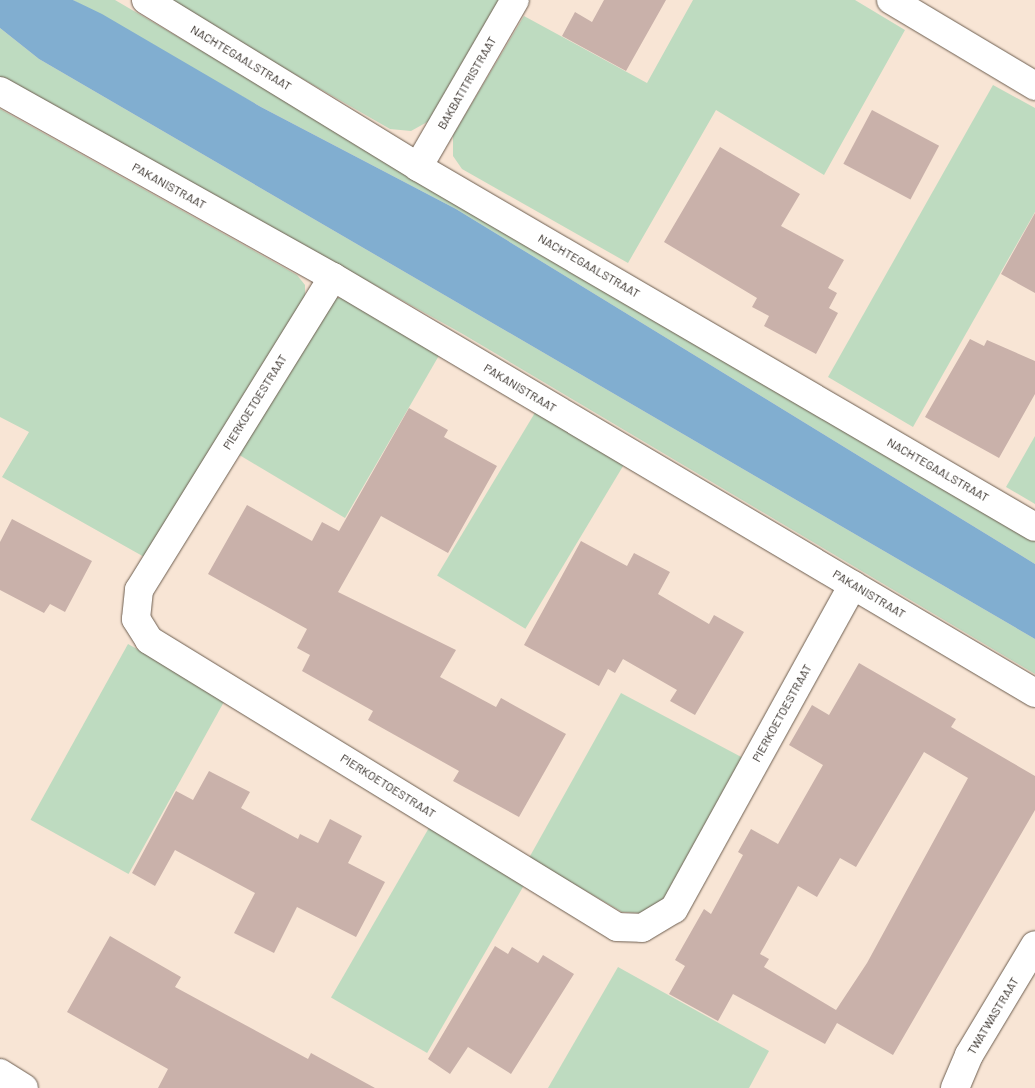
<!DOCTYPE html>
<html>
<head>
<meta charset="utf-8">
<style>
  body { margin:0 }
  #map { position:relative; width:1035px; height:1088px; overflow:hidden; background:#f8e5d5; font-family:Barlow,sans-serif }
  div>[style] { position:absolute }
  .green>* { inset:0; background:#bedbc0; transform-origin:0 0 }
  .water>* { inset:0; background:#81aed0 }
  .building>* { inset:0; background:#c9b1aa; transform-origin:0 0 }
  .roads { filter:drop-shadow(0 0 1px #6c5d4f) drop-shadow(0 0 1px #6c5d4f) }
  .minor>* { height:28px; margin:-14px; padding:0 14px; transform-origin:14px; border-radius:14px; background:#fff }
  span { translate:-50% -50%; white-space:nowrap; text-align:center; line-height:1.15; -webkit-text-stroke:4px #fff; paint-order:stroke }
  .street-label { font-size:12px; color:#342d27 }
</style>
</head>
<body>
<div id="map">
  <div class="green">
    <div style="clip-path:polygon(73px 0,115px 0,728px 359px,1035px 541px,1035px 564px,456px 209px,261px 107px)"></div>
    <div style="clip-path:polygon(165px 0,503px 0,438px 116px,411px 131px,390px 129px)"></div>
    <div style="clip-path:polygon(693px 0,855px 0,905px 30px,824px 175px,716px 110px,628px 263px,462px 169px,453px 156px,453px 135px,524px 16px,647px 83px)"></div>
    <div style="clip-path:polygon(0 28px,39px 59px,1035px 639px,1035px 674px,461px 333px,0 77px)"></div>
    <div style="clip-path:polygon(993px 85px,1035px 108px,1035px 212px,913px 427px,828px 377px)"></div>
    <div style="clip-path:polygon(0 109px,297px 275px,305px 285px,305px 299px,146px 558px,2px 477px,29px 432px,0 417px)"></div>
    <div style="clip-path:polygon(336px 298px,350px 298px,441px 352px,345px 518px,236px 453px)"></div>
    <div style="left:536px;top:411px;width:103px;height:192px;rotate:31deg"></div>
    <div style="clip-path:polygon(1035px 436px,1035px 504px,1006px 487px)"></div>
    <div style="left:128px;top:644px;width:112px;height:201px;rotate:29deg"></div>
    <div style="clip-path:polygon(621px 693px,745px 759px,670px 896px,641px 913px,622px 912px,529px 858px)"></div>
    <div style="left:430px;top:826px;width:111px;height:198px;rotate:30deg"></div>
    <div style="clip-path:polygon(618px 967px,769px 1051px,749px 1088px,548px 1088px)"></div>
  </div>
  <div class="water">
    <div style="clip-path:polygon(0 0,73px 0,102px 14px,261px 107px,456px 209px,1035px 564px,1035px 639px,39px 59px,0 28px)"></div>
  </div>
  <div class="building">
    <div style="clip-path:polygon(604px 0,666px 0,626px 71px,562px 36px,575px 12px,592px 22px)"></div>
    <div style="left:872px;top:110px;width:76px;height:61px;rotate:28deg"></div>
    <div style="clip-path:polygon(720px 147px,800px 194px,781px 226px,844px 260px,828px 288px,837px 293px,829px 308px,838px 313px,816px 354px,764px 326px,769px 316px,752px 307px,757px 298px,664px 242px)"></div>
    <div style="clip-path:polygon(1035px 213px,1035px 293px,1001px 274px)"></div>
    <div style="clip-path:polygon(970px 339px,984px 346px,987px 340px,1035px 361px,1035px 394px,999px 458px,925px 417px)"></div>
    <div style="clip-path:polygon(409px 408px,448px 430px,444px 437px,497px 466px,448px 553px,381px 516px,338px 592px,456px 650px,440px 677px,496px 707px,501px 698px,566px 734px,519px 817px,453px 781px,459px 771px,368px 720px,373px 711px,302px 671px,310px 655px,297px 648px,307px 629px,208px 574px,247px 505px,312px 541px,322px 522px,339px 531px)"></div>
    <div style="clip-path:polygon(12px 519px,92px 561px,65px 612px,50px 604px,44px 613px,0 590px,0 542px)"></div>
    <div style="clip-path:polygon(581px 541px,627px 566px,634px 553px,670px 572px,658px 594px,709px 624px,714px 615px,744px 632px,695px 715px,670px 701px,677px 690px,623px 659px,615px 673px,608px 669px,599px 686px,524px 645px)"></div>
    <div style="clip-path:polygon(evenodd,859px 663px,956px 719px,951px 727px,1035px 776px,1035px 810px,893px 1055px,837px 1023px,825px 1044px,733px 994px,718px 1021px,669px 994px,685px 966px,675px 960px,704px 909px,711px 914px,743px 855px,738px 852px,751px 829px,778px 844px,823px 765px,789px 745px,812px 705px,829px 715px,859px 663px,924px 752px,968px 778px,867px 963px,836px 1010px,764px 967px,769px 959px,760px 954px,798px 886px,817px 897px,840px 858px,856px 867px,924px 752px)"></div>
    <div style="clip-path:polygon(209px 771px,250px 792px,241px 808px,298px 839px,300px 834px,318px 843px,330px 819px,362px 836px,348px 863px,385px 882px,356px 937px,297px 907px,274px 953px,234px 933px,255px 893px,175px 850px,155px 886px,132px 873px,176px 791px,193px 800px)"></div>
    <div style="clip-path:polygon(110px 936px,181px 977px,175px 987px,308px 1059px,311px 1053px,375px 1088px,158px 1088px,168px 1069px,67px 1012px)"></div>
    <div style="clip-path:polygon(495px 946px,508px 954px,512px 947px,538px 963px,543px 955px,574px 974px,511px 1074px,468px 1047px,450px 1074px,428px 1059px)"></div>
  </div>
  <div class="roads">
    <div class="minor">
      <div style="left:146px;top:0;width:319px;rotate:31.5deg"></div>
      <div style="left:418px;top:167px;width:714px;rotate:30.26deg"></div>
      <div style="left:891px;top:0;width:168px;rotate:30.8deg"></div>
      <div style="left:0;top:91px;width:381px;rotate:29.2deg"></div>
      <div style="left:333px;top:277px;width:816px;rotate:30.65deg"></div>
      <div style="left:418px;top:167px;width:193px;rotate:-59.9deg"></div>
      <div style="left:333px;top:277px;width:368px;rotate:121.8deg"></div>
      <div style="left:139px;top:590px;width:29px;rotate:96deg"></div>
      <div style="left:136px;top:619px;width:25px;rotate:58deg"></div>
      <div style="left:149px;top:640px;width:549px;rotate:31.52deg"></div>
      <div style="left:617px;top:927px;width:25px;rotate:2deg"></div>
      <div style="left:642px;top:928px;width:37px;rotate:-31deg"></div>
      <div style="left:674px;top:909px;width:370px;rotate:-61.1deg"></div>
      <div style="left:0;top:1073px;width:28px;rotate:32deg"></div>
      <div style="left:955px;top:1088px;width:36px;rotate:-67deg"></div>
      <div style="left:969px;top:1055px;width:128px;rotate:-59deg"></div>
    </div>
  </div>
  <div class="street-label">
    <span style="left:241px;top:58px;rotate:31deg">NACHTEGAALSTRAAT</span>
    <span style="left:467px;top:83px;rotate:-60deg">BAKBATITRISTRAAT</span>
    <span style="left:169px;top:186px;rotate:29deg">PAKANISTRAAT</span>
    <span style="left:589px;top:266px;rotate:30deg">NACHTEGAALSTRAAT</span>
    <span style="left:520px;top:388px;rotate:31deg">PAKANISTRAAT</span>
    <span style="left:255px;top:402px;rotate:-58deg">PIERKOETOESTRAAT</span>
    <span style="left:938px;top:470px;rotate:30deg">NACHTEGAALSTRAAT</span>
    <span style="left:869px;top:594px;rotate:31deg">PAKANISTRAAT</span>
    <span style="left:782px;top:713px;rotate:-61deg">PIERKOETOESTRAAT</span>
    <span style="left:388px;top:786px;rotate:32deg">PIERKOETOESTRAAT</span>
    <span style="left:993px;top:1016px;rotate:-59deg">TWATWASTRAAT</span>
  </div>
</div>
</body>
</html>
